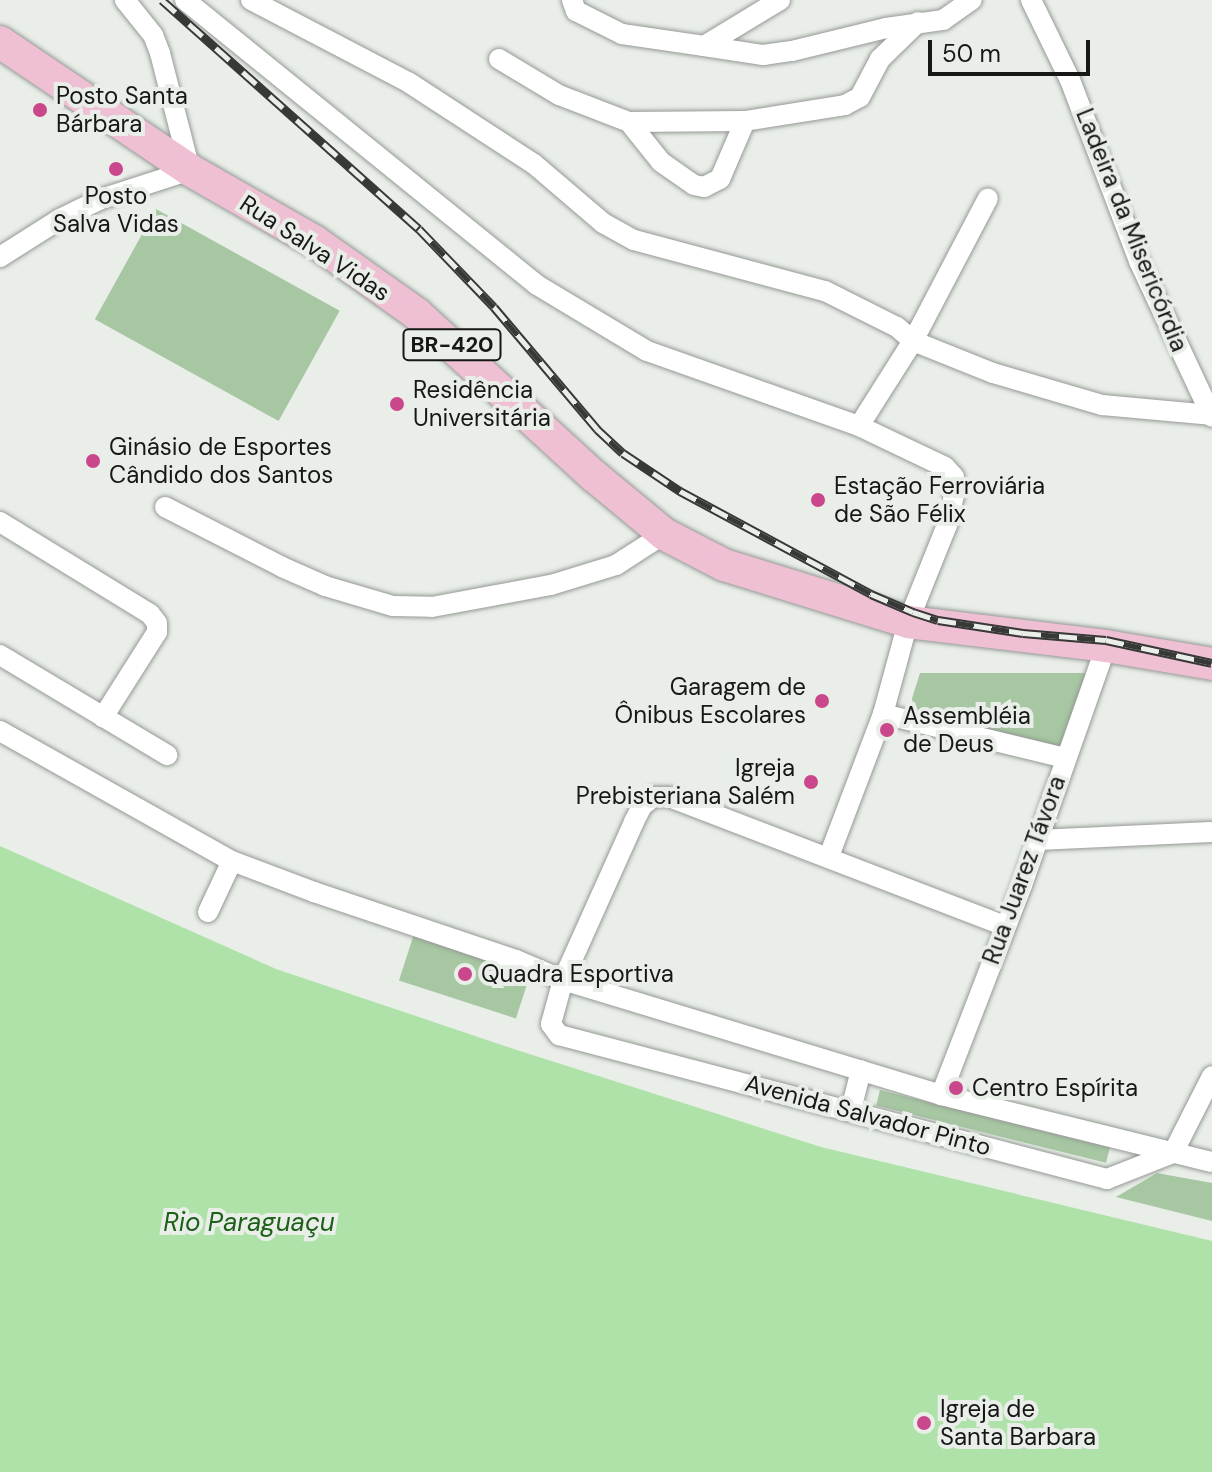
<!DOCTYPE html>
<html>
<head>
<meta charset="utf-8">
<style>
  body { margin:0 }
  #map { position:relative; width:1212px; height:1472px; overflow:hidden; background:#e9eee9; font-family:"DM Sans",sans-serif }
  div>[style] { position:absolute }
  .green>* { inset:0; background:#a6c7a2; transform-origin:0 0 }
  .water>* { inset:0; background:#aee2a8 }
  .roads { filter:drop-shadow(0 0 2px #959994) drop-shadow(0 0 2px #959994) }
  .minor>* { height:20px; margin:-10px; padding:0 10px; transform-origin:10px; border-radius:10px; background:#fff }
  .primary>* { height:32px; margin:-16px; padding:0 16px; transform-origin:16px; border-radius:16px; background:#efbfd4 }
  .rail>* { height:9px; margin-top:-4.5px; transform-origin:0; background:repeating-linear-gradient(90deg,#e9eee9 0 18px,#363936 0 36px); box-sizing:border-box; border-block:2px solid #363936 }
  .dots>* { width:22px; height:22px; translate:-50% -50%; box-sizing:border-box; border:4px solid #e9eee9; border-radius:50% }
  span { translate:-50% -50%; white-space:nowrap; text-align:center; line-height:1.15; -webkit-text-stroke:8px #e9eee9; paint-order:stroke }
  .shield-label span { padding:2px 6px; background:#e9eee9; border:2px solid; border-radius:6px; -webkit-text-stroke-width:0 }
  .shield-label { font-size:22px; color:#161816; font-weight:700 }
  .poi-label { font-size:24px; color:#161816 }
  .left { translate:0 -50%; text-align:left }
  .right { translate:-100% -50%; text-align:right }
  .street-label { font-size:24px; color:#161816 }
  .water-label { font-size:26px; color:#1d6018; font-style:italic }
  .scale { position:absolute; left:928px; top:40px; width:162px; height:36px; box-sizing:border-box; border:4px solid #161816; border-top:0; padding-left:10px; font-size:24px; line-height:28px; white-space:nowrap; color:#161816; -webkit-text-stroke:6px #e9eee9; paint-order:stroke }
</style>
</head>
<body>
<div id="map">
  <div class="green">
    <div style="left:156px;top:209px;width:210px;height:126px;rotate:29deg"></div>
    <div style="clip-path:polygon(920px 673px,1089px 673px,1062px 752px,909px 708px)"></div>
    <div style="left:415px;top:931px;width:123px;height:52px;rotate:18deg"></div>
    <div style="left:880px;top:1090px;width:237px;height:16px;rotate:14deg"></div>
    <div style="clip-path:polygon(1157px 1173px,1212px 1183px,1212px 1221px,1116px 1197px)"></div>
  </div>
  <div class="water">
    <div style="clip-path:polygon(0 846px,276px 969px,520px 1051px,821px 1147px,1212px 1241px,1212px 1472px,0 1472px)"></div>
  </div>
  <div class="roads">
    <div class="minor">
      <div style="left:185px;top:0;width:453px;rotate:39deg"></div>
      <div style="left:537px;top:285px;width:128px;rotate:31deg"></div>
      <div style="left:647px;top:351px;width:225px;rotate:19.5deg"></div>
      <div style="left:859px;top:426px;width:95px;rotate:25.5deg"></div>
      <div style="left:945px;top:467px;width:13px;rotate:48deg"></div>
      <div style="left:954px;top:477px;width:14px;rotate:86deg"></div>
      <div style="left:955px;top:491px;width:35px;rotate:103deg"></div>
      <div style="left:947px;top:525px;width:105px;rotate:111.9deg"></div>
      <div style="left:908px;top:622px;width:95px;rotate:105.2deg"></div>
      <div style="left:883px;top:714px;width:152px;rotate:110.8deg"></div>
      <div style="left:251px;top:0;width:177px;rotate:27.6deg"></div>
      <div style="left:408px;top:82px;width:150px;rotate:33.1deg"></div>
      <div style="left:534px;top:164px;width:91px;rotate:40.5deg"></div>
      <div style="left:603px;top:223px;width:35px;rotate:29deg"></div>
      <div style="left:634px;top:240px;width:198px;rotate:15deg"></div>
      <div style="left:825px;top:291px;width:80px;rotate:26.6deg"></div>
      <div style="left:897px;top:327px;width:21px;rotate:41deg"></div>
      <div style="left:913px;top:341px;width:86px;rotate:21.8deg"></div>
      <div style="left:993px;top:373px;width:114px;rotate:16.4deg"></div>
      <div style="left:1102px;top:405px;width:109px;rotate:5.2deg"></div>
      <div style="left:572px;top:0;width:12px;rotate:70deg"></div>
      <div style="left:576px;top:11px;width:51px;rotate:26.6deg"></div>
      <div style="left:622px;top:34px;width:83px;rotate:8.3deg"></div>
      <div style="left:704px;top:46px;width:89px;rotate:-31.2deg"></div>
      <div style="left:1031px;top:0;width:89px;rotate:64deg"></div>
      <div style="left:1070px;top:80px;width:194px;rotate:69.1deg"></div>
      <div style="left:1139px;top:261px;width:172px;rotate:64.9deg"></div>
      <div style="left:704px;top:46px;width:60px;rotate:8.7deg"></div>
      <div style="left:763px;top:55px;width:29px;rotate:-8deg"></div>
      <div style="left:792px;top:51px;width:97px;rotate:-13.7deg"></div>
      <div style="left:886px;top:28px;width:58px;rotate:-8deg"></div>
      <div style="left:943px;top:20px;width:35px;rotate:-35deg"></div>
      <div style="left:499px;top:59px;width:70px;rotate:31deg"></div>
      <div style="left:559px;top:95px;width:75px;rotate:21.1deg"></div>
      <div style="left:629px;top:122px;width:116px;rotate:-0.5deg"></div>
      <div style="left:745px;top:121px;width:101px;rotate:-9.1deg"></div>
      <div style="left:845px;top:105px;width:17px;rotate:-28deg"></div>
      <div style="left:860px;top:97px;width:43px;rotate:-62.2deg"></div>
      <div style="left:880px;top:59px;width:53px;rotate:-44.2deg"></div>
      <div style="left:629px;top:122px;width:51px;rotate:51.3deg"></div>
      <div style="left:661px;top:162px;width:40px;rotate:34.9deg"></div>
      <div style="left:694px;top:185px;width:10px;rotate:11deg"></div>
      <div style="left:704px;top:187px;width:18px;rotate:-27deg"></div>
      <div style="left:720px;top:179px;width:63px;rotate:-66.7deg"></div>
      <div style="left:0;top:257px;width:71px;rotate:-32.3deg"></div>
      <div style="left:60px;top:219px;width:46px;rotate:-26deg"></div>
      <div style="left:101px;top:199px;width:94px;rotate:-18deg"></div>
      <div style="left:190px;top:170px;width:121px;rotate:-104.4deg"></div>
      <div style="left:160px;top:53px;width:19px;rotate:-111deg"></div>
      <div style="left:153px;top:35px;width:45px;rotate:-128.7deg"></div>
      <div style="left:859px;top:426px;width:101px;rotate:-57.6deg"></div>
      <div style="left:913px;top:341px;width:161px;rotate:-62.3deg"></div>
      <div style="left:165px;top:507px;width:131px;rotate:27.1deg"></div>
      <div style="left:282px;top:567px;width:47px;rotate:23.8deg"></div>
      <div style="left:325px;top:586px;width:71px;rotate:16.4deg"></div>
      <div style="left:393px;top:606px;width:39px;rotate:1deg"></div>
      <div style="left:432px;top:607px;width:121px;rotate:-10.5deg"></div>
      <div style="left:551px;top:585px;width:68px;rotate:-17.1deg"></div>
      <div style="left:616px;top:565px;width:57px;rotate:-32.9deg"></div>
      <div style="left:0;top:522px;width:176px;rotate:31.5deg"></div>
      <div style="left:150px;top:614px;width:11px;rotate:52deg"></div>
      <div style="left:157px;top:623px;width:9px;rotate:90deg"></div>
      <div style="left:157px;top:632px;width:101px;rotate:122.4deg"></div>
      <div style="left:0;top:655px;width:195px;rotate:30.9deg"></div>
      <div style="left:883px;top:714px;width:187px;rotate:13.6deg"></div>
      <div style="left:0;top:731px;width:266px;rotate:29.3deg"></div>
      <div style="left:232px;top:861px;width:88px;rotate:20.7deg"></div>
      <div style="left:314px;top:892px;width:213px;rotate:18.6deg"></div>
      <div style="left:516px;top:960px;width:51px;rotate:23.1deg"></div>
      <div style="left:563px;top:980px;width:395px;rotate:16.9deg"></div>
      <div style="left:941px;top:1095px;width:279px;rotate:13.9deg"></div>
      <div style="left:1037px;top:840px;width:175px;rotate:-2.6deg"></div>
      <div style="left:208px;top:912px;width:56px;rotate:-64.8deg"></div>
      <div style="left:1005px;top:926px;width:360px;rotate:-159deg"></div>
      <div style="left:669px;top:797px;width:16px;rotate:180deg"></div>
      <div style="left:653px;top:797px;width:14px;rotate:141deg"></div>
      <div style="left:642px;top:806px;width:18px;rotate:117deg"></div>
      <div style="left:634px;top:822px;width:173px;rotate:114.2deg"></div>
      <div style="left:563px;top:980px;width:46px;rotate:105.3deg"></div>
      <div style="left:551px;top:1024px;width:14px;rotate:54deg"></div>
      <div style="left:559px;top:1035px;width:567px;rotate:14.72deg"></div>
      <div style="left:1107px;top:1179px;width:71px;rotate:-21.5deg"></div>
      <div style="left:941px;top:1095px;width:225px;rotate:-68.9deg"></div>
      <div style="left:1022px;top:885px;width:253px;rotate:-70.6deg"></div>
      <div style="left:851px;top:1110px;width:41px;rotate:-76deg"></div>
      <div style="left:1173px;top:1153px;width:86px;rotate:-63.1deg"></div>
    </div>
    <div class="primary">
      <div style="left:0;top:42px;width:229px;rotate:34deg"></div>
      <div style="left:190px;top:170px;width:143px;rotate:29.8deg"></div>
      <div style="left:314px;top:241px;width:126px;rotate:35.3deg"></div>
      <div style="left:417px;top:314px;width:240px;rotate:42.5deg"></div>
      <div style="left:594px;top:476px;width:91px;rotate:39.6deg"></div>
      <div style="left:664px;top:534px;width:68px;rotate:27.3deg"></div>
      <div style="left:724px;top:565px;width:193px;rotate:17.2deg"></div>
      <div style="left:908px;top:622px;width:199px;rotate:6.9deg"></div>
      <div style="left:1106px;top:646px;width:108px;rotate:9.6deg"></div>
    </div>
  </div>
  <div class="rail">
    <div style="left:162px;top:0;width:344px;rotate:41.7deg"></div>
    <div style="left:419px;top:229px;width:108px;rotate:46.1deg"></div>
    <div style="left:494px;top:307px;width:160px;rotate:49.8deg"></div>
    <div style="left:597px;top:429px;width:35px;rotate:43deg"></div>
    <div style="left:623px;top:453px;width:69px;rotate:33.7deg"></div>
    <div style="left:680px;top:491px;width:217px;rotate:28.3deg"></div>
    <div style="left:871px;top:594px;width:46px;rotate:23.2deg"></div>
    <div style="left:913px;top:612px;width:26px;rotate:18deg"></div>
    <div style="left:938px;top:620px;width:86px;rotate:8.7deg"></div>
    <div style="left:1023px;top:633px;width:83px;rotate:4.8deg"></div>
    <div style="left:1106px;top:640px;width:108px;rotate:12.2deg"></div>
  </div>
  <div class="dots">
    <div style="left:40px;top:110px;background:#cb478b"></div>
    <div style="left:116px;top:169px;background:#cb478b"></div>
    <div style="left:397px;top:404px;background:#cb478b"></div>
    <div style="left:93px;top:461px;background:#cb478b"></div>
    <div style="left:818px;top:500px;background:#cb478b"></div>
    <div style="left:822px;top:701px;background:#cb478b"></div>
    <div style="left:887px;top:730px;background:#cb478b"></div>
    <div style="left:811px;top:782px;background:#cb478b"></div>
    <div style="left:465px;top:974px;background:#cb478b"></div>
    <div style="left:956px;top:1088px;background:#cb478b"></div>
    <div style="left:924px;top:1423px;background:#cb478b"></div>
  </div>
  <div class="shield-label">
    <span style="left:452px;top:345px">BR-420</span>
  </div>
  <div class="poi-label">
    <span class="left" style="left:56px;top:110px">Posto Santa<br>Bárbara</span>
    <span style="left:116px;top:210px">Posto<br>Salva Vidas</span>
    <span class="left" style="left:413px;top:404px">Residência<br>Universitária</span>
    <span class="left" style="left:109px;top:461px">Ginásio de Esportes<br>Cândido dos Santos</span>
    <span class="left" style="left:834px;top:500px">Estação Ferroviária<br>de São Félix</span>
    <span class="right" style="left:806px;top:701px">Garagem de<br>Ônibus Escolares</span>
    <span class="left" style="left:903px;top:730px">Assembléia<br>de Deus</span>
    <span class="right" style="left:795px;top:782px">Igreja<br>Prebisteriana Salém</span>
    <span class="left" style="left:481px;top:974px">Quadra Esportiva</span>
    <span class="left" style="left:972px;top:1088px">Centro Espírita</span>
    <span class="left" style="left:940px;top:1423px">Igreja de<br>Santa Barbara</span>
  </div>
  <div class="street-label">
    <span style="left:1132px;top:230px;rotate:68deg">Ladeira da Misericórdia</span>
    <span style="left:315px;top:248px;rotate:33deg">Rua Salva Vidas</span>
    <span style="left:1024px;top:870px;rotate:-70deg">Rua Juarez Távora</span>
    <span style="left:868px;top:1115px;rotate:15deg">Avenida Salvador Pinto</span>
  </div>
  <div class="water-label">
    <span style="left:249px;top:1223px">Rio Paraguaçu</span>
  </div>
  <div class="scale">50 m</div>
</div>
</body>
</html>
